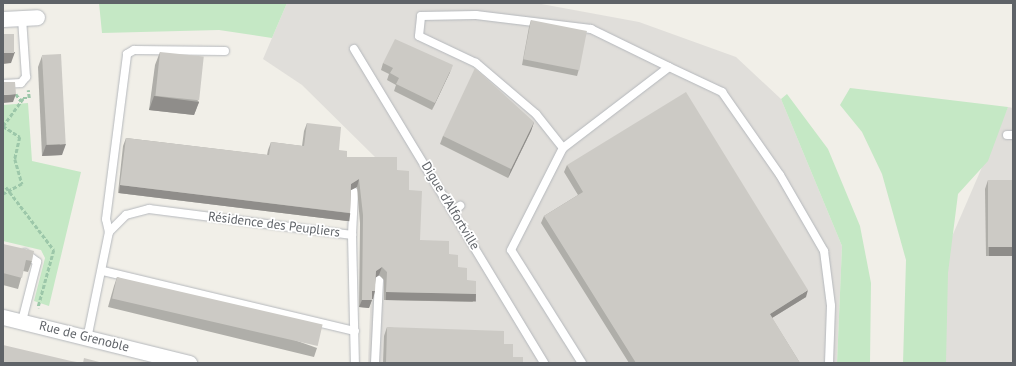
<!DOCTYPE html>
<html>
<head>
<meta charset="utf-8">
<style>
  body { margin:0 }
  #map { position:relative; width:1016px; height:366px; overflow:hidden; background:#f1efe8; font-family:"PT Sans",sans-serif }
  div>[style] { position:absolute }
  .industrial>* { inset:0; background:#e0deda }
  .green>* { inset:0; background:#c5e8c5 }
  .path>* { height:2.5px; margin-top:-1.25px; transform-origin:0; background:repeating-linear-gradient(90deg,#9cc7a9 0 4px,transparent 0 6px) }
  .roads { filter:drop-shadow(0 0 1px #b5b8bc) drop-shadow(0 0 1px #b5b8bc) }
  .service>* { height:8px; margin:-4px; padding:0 4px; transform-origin:4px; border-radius:4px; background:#fff }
  .minor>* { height:15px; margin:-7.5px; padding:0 7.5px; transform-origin:7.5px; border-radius:7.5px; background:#fff }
  .wall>* { inset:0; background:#afaea9 }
  .shaded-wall>* { inset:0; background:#8f8d8a; transform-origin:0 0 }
  .building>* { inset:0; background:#cccac5; transform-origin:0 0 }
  span { translate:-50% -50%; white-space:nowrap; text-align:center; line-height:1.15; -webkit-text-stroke:3.5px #fff; paint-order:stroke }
  .street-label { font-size:13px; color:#5f6368 }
  .frame { position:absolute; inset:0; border:4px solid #5f6368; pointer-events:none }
</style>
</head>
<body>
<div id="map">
  <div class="industrial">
    <div style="clip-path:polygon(287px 3px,536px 3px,639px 22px,736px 57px,781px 99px,842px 246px,837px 363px,368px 363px,376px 158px,302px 85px,263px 59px)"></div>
    <div style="clip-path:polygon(1008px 107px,1013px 108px,1013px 363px,932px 363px,944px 255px)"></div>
  </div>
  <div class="green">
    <div style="clip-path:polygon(99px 3px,287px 3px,272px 38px,219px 30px,102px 33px)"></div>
    <div style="clip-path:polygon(850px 88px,1008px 107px,988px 161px,958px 194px,948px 273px,946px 363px,903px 363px,906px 260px,882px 174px,862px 132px,840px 105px)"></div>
    <div style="clip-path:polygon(787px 94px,828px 149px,860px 226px,871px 283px,870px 363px,837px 363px,842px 246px,781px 99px)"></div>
    <div style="clip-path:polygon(28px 103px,32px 161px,81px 172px,49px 306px,34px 301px,45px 258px,41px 250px,3px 241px,3px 105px)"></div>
  </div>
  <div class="path">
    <div style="left:16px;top:94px;width:9px;rotate:54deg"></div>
    <div style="left:3px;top:126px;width:34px;rotate:-54deg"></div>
    <div style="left:23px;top:98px;width:6px"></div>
    <div style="left:29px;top:98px;width:8px;rotate:-97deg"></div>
    <div style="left:3px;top:126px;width:20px;rotate:33deg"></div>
    <div style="left:20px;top:137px;width:23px;rotate:103deg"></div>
    <div style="left:15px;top:159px;width:26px;rotate:74deg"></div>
    <div style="left:22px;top:184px;width:21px;rotate:152deg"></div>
    <div style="left:6px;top:187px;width:79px;rotate:52.7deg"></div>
    <div style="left:54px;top:250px;width:60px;rotate:105.4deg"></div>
  </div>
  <div class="roads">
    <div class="service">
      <div style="left:354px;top:49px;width:367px;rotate:58.8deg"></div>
      <div style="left:3px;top:84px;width:18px;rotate:-3deg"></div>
      <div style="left:21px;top:83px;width:8px;rotate:-50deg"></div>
      <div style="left:26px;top:77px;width:59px;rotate:-93.9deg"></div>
      <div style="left:1007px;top:135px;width:6px"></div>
      <div style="left:563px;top:148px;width:43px;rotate:-128.5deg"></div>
      <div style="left:536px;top:114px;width:79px;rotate:-139.6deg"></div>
      <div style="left:476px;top:63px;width:63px;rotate:-154.7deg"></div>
      <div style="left:419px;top:36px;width:20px;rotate:-84deg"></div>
      <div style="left:421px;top:16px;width:55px;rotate:-1deg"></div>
      <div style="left:476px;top:15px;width:116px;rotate:6.9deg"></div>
      <div style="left:591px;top:29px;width:87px;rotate:26deg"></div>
      <div style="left:453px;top:211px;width:9px;rotate:-36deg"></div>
      <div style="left:109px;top:232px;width:13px;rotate:-103deg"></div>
      <div style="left:106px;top:219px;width:166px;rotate:-82.7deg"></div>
      <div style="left:127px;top:54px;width:8px;rotate:-30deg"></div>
      <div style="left:134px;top:50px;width:91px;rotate:0.6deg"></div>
      <div style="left:352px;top:235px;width:43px;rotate:-87.3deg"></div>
      <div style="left:103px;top:271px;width:259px;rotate:13.4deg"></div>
      <div style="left:22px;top:321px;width:61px;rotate:-75.7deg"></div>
      <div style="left:37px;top:262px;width:15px;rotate:-143deg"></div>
      <div style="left:87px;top:339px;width:109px;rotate:-78.4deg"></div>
      <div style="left:109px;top:232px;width:24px;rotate:-45deg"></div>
      <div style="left:126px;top:215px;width:24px;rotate:-15deg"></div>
      <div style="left:149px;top:209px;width:205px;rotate:7.3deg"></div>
      <div style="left:352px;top:235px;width:128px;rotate:88.7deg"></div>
      <div style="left:375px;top:363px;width:83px;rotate:-87.2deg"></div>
      <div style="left:582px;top:363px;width:133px;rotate:-122.1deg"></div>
      <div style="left:511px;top:250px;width:114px;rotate:-63deg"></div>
      <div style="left:563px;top:148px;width:133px;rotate:-37.4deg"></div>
      <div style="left:669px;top:67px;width:59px;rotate:25.3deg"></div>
      <div style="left:722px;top:92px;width:101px;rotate:55.1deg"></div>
      <div style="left:780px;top:175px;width:88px;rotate:59.9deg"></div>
      <div style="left:824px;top:251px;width:55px;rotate:82.7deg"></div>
      <div style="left:831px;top:306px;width:57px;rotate:92deg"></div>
    </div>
    <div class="minor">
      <div style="left:3px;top:19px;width:34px;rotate:-3deg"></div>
      <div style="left:3px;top:317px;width:192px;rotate:13.9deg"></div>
    </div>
  </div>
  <div class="wall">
    <div style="clip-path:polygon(531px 20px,579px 69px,577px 76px,522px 65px,529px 27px)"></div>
    <div style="clip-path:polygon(160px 52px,199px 102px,194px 115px,149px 110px,155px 65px)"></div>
    <div style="clip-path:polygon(42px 56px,62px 155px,42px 156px,38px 67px)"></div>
    <div style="clip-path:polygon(383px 63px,450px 72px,432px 110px,394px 91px,396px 85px,387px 80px,389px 74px,381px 70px)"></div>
    <div style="clip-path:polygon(534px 122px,531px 131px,508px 178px,440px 144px,443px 136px)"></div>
    <div style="clip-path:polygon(307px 123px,347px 157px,397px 170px,409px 190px,420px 240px,449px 254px,467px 280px,473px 302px,384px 300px,384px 280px,379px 275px,376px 277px,373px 299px,372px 299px,369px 308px,359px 307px,360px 223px,357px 187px,351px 190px,350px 213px,347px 221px,118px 193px,123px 146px,126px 138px,267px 155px,268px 150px,271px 142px,302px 146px,304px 131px)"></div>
    <div style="clip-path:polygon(567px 165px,806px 297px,772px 318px,800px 363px,629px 363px,541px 223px,544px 216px,578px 195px,564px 172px)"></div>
    <div style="clip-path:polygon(988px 180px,1013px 256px,986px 256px,985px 189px)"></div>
    <div style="clip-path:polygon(3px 244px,32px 261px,28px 272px,23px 271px,18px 289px,3px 285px)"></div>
    <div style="clip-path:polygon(117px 277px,317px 348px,314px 357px,108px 307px,114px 286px)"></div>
    <div style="clip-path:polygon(387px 327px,504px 344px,513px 357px,523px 363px,383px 363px,384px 336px)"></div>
  </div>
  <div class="shaded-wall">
    <div style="clip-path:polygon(15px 52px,11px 63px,3px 64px,3px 53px)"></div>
    <div style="clip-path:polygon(453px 65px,450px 72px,432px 110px,435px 103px)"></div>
    <div style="clip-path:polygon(16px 94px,13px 102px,3px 103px,3px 95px)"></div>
    <div style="clip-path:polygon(154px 96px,199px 102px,194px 115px,149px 110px)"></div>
    <div style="clip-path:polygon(534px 122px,531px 131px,508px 178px,511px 169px)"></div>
    <div style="clip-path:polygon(66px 144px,62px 155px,42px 156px,46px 145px)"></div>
    <div style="clip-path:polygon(359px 179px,357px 187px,349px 191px,351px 184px)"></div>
    <div style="left:120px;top:185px;width:232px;height:8px;rotate:7deg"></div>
    <div style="left:989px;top:247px;width:24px;height:9px"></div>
    <div style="clip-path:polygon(382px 267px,379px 275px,374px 279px,376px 271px)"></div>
    <div style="clip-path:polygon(808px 290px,806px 297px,767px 321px,770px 314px)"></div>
    <div style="clip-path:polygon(372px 291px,375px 291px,373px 299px,369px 299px)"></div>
    <div style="left:386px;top:292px;width:90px;height:8px;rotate:1deg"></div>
    <div style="clip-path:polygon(362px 300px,372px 300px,369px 308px,359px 307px)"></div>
  </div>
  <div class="building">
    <div style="left:531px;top:20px;width:57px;height:40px;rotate:11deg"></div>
    <div style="left:3px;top:34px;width:11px;height:19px"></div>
    <div style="clip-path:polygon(395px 39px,453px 65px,435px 103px,396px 84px,399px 78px,390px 73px,393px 68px,383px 63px)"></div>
    <div style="left:160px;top:52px;width:44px;height:44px;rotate:6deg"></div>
    <div style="left:61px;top:54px;width:90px;height:19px;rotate:87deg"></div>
    <div style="clip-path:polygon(475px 68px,534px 122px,511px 169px,443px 136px)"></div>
    <div style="clip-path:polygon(3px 82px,15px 82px,16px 94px,3px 95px)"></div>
    <div style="clip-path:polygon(686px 92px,808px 290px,770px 314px,800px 363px,636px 363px,544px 216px,583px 192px,567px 165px)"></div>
    <div style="clip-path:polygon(307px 123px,341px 127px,339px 150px,347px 151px,347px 157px,397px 157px,397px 170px,409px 171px,409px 190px,422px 191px,420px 240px,449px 241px,449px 254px,458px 255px,458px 267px,467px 268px,467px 280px,476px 281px,476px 294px,386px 292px,387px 272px,382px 267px,376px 271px,375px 291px,372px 291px,372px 300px,362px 300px,363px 215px,359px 179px,351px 184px,350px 213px,120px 185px,126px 138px,269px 155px,271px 142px,304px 146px)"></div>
    <div style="left:988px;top:180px;width:25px;height:67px"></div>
    <div style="clip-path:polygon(3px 244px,34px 251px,32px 261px,26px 260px,22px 278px,3px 273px)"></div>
    <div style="left:117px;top:277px;width:211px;height:22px;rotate:13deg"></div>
    <div style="clip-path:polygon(387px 327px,504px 331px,504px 344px,513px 344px,513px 357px,523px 357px,523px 363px,386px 363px)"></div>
    <div style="clip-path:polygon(3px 345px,71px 361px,83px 363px,84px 358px,103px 363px,3px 363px)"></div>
  </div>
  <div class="street-label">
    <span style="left:450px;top:206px;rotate:59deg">Digue d'Alfortville</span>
    <span style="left:274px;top:225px;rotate:7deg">Résidence des Peupliers</span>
    <span style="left:84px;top:337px;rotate:14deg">Rue de Grenoble</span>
  </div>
  <div class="frame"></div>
</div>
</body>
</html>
